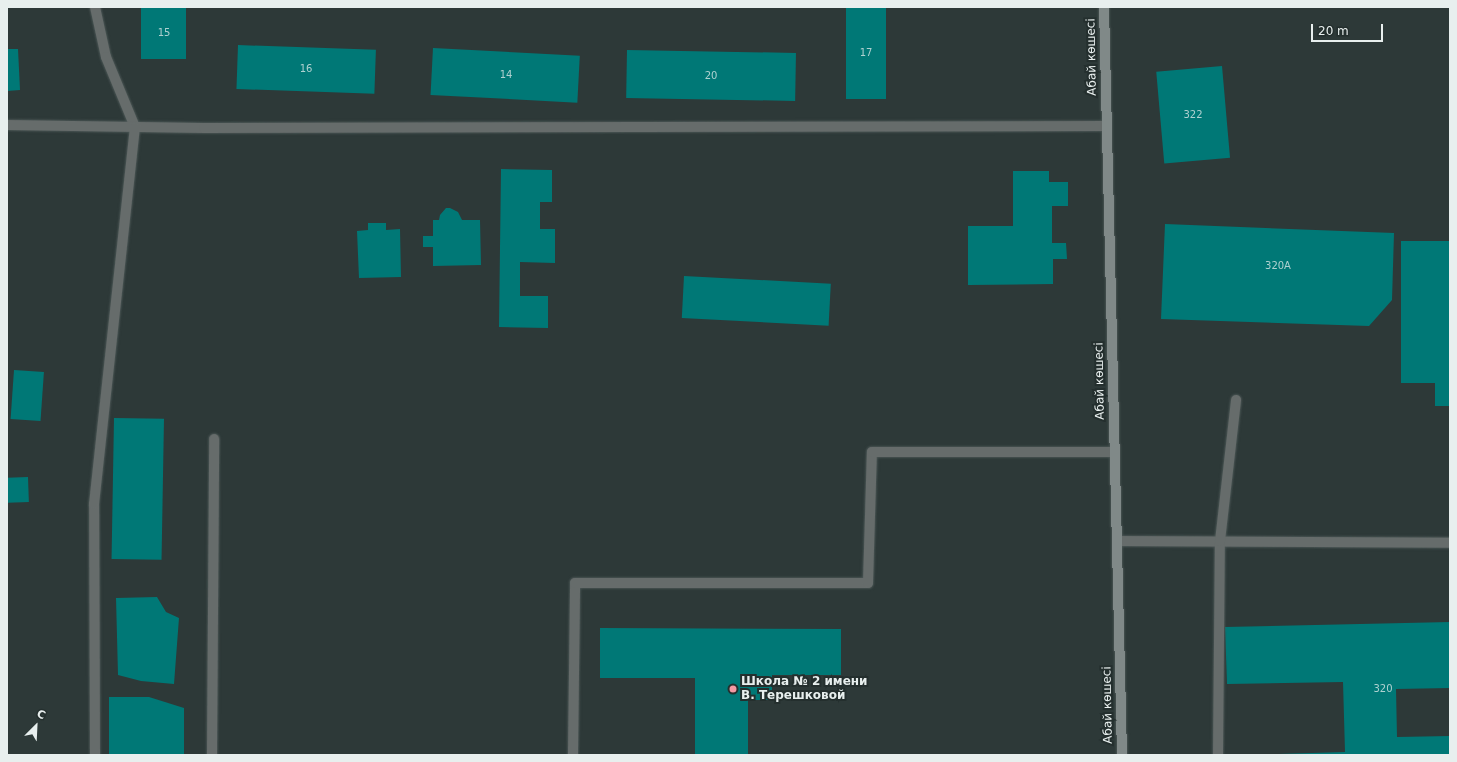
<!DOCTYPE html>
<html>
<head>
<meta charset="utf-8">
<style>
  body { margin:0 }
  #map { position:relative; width:1457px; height:762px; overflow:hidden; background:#2d3938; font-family:"DejaVu Sans",sans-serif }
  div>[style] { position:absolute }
  .building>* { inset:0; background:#007876; transform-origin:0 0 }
  .roads { filter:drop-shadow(0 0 1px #4b5655) drop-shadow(0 0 1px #4b5655) }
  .lane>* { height:10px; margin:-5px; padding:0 5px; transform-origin:5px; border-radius:5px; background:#666c6b }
  .street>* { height:10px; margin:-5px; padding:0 5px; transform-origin:5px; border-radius:5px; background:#666c6b }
  .secondary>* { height:10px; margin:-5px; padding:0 5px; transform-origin:5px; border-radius:5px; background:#808988 }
  .dots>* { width:11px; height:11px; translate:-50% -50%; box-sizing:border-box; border:2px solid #242f2e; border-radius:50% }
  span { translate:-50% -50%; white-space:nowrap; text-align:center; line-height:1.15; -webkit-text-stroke:4px #242f2e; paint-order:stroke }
  .number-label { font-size:10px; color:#aed1d0 }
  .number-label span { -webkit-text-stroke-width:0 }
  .street-label { font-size:12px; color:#e8efee }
  .poi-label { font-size:12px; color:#e8efee; font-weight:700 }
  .left { translate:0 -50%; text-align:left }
  .frame { position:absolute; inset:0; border:8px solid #e8efee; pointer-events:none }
  .north { position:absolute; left:16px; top:706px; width:40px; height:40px; -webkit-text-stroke:3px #242f2e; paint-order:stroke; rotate:24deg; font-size:11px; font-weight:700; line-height:16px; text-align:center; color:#e8efee }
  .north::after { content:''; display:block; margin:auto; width:14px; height:18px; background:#e8efee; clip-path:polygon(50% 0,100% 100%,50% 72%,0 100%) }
  .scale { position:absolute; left:1311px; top:24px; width:72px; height:18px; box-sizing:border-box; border:2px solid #e8efee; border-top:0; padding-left:5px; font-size:12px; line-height:14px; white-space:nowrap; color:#e8efee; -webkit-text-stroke:3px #242f2e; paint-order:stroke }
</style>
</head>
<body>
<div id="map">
  <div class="building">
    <div style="left:141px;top:7px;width:45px;height:52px"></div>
    <div style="left:846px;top:7px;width:40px;height:92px"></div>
    <div style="left:238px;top:45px;width:138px;height:44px;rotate:2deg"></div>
    <div style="left:433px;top:48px;width:147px;height:47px;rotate:3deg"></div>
    <div style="clip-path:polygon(7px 49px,18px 49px,20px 90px,7px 91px)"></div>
    <div style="left:627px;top:50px;width:169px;height:48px;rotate:1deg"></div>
    <div style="left:1222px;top:66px;width:92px;height:66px;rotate:85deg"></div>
    <div style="clip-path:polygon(501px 169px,552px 170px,552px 202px,540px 202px,540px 229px,555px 229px,555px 263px,520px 262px,520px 296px,548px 296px,548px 328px,499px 327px)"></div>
    <div style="clip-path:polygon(1013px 171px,1049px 171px,1049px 182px,1068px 182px,1068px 206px,1052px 206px,1052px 243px,1066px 243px,1067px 259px,1053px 259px,1053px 284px,968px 285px,968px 226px,1013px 226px)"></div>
    <div style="clip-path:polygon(446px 208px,450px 208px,458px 212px,462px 220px,480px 220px,481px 265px,433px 266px,433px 247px,423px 247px,423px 236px,433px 236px,433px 220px,439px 220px,440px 215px)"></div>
    <div style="clip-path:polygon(368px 223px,386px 223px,386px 230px,400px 229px,401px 277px,359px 278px,357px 231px,368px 230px)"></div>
    <div style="clip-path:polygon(1165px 224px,1394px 233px,1392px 300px,1369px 326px,1161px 319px)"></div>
    <div style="clip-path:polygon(1401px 241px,1449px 241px,1450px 406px,1435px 406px,1435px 383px,1401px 383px)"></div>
    <div style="left:684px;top:276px;width:147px;height:42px;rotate:3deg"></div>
    <div style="left:14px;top:370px;width:30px;height:49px;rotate:4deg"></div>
    <div style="left:114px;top:418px;width:50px;height:141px;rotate:1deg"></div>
    <div style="left:28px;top:477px;width:25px;height:21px;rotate:88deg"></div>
    <div style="clip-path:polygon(157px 597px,166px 612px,179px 618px,174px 684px,141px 681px,118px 675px,116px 598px)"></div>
    <div style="clip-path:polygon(1450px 622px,1450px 688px,1396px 689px,1397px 737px,1450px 736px,1450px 755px,1247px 755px,1345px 752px,1343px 682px,1227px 684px,1225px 627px)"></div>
    <div style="clip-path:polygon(600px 628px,841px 629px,841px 675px,772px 675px,772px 700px,748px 700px,748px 755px,695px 755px,695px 678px,600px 678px)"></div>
    <div style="clip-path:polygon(109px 697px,149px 697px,184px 708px,184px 755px,109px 755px)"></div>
  </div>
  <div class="roads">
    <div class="lane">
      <div style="left:95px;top:7px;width:51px;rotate:77.6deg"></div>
      <div style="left:106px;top:57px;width:76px;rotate:67.5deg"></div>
      <div style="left:1117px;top:541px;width:333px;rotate:0.3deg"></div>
      <div style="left:212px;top:755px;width:316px;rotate:-89.6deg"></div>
      <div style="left:573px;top:755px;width:172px;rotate:-89.3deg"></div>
      <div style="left:575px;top:583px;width:293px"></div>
      <div style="left:868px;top:583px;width:131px;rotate:-88.3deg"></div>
      <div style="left:872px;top:452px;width:243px"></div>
      <div style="left:1218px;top:755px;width:214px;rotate:-89.5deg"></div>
      <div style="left:1220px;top:541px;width:142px;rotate:-83.5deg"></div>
    </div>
    <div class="street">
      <div style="left:7px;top:125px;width:197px;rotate:0.9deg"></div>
      <div style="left:204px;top:128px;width:903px;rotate:-0.13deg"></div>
      <div style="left:95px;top:755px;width:251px;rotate:-90.2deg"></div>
      <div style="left:94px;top:504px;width:379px;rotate:-83.8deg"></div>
    </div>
    <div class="secondary">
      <div style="left:1104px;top:7px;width:748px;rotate:88.62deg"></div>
    </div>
  </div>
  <div class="dots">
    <div style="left:733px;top:689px;background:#f49aa4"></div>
  </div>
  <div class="number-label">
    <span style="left:164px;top:33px">15</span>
    <span style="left:866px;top:53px">17</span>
    <span style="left:306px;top:69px">16</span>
    <span style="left:506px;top:75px">14</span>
    <span style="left:711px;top:76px">20</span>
    <span style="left:1193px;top:115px">322</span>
    <span style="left:1278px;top:266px">320А</span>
    <span style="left:1383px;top:689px">320</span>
  </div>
  <div class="street-label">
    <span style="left:1092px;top:57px;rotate:-91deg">Абай көшесі</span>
    <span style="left:1100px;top:381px;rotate:-91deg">Абай көшесі</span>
    <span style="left:1108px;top:705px;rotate:-91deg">Абай көшесі</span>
  </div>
  <div class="poi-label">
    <span class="left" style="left:741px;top:689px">Школа № 2 имени<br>В. Терешковой</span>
  </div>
  <div class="frame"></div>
  <div class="north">С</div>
  <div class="scale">20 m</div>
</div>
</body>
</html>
